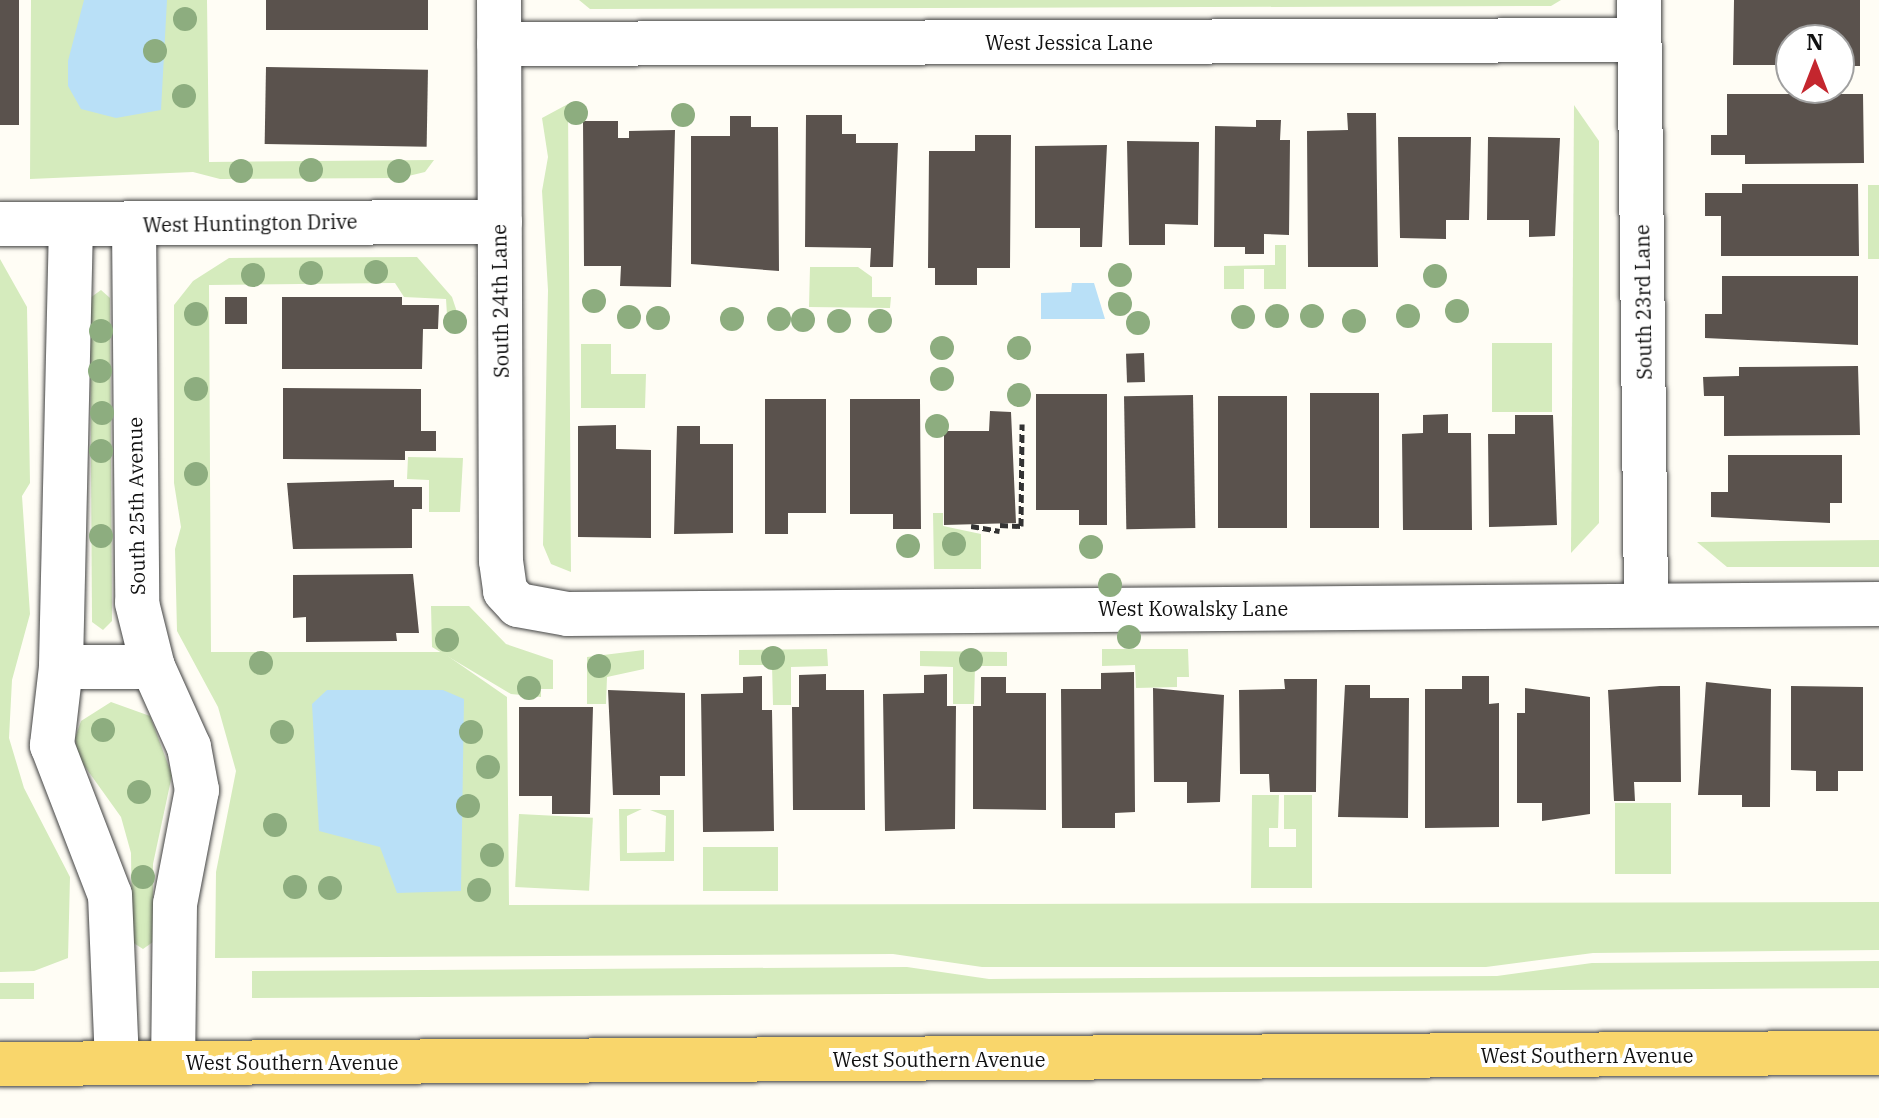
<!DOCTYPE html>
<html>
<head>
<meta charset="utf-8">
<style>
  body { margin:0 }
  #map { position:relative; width:1879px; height:1118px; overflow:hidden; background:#fffdf5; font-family:"IBM Plex Serif",serif }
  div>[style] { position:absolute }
  .green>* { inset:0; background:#d5ebbd; transform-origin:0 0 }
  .water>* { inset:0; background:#b9e0f7 }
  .building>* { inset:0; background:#5a524d; transform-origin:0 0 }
  .path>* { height:5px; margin-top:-2.5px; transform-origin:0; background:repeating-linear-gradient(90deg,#333 0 8px,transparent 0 12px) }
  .roads { filter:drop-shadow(0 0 2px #444) drop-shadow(0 0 2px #444) }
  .minor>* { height:44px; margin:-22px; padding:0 22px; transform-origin:22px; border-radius:22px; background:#fff }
  .major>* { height:44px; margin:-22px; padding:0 22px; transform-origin:22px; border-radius:22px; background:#f9d66b }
  .trees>* { width:24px; height:24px; margin:-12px; border-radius:50%; background:#8dad7f }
  span { translate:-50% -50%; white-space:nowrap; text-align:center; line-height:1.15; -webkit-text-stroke:8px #fff; paint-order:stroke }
  .street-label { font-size:20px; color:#111 }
  .north { position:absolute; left:1775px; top:24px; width:80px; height:80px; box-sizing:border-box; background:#fff; border:2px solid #a0a0a0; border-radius:50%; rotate:0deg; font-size:22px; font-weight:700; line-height:32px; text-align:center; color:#111 }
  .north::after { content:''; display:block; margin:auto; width:28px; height:36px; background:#c4262e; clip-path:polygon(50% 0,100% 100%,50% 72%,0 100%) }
</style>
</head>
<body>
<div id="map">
  <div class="green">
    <div style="clip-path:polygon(31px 0,207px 0,209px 162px,434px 160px,425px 172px,400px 178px,220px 179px,193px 172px,30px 179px)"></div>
    <div style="clip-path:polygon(579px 0,1561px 0,1551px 6px,590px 9px)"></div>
    <div style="clip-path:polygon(568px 104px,571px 572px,551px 564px,543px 545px,548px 290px,542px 191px,548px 157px,542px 118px)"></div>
    <div style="clip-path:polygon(1574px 105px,1599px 141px,1599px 523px,1571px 553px)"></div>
    <div style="left:1868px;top:185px;width:11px;height:74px"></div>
    <div style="clip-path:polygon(1275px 245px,1286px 245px,1286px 289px,1264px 289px,1264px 269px,1244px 269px,1244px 289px,1224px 289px,1224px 266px,1275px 265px)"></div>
    <div style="clip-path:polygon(417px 257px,452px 297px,463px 330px,448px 331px,446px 299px,404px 297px,395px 283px,209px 285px,211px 652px,442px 652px,507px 697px,509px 905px,1879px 902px,1879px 950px,1593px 953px,1486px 967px,982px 967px,893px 954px,215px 958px,216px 872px,236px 771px,218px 707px,177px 631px,175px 549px,181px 527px,174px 483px,174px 305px,193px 281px,229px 258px)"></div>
    <div style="clip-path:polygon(0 259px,27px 307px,30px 483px,22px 496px,30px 614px,12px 680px,9px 738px,24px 788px,70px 877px,68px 958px,34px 971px,0 972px)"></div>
    <div style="clip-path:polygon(810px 267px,858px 267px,872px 277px,872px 297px,891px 297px,890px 308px,809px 307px)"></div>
    <div style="clip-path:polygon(101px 290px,110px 298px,112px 621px,103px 630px,92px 622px,90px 298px)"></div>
    <div style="left:1492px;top:343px;width:60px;height:69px"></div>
    <div style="clip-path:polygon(581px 344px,611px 344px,611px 374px,646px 374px,645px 408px,581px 408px)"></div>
    <div style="clip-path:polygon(408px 457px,463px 458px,460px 512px,429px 512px,429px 480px,407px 479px)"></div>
    <div style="clip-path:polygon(933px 513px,943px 513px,943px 526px,981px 534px,981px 569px,934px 569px)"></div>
    <div style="clip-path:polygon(1879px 540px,1879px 567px,1727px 567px,1697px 542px)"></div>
    <div style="clip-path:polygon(431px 606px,469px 606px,506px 644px,553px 660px,553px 689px,541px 689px,541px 697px,511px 694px,432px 647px)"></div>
    <div style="clip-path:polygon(827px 649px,828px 666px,791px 667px,791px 705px,773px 705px,772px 665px,739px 665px,739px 650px)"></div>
    <div style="clip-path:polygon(1102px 649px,1188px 649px,1189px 677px,1177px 677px,1177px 687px,1136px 688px,1135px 665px,1102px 666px)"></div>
    <div style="clip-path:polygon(644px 650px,644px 669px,607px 677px,606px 704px,587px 704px,587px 657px)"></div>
    <div style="clip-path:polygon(920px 651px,1007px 652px,1007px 666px,975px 666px,974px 704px,953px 704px,953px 667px,920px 666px)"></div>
    <div style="clip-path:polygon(111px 702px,150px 716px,172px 775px,153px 864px,153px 942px,143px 949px,132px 942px,131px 853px,121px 817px,78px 757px,75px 738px,81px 721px)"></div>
    <div style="clip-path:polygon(1252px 795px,1279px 795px,1278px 828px,1269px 828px,1269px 847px,1296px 847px,1296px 829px,1284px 829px,1284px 795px,1312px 795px,1312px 888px,1251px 888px)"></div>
    <div style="left:1615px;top:803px;width:56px;height:71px"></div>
    <div style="clip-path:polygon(619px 809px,642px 809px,627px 816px,627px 853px,665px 852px,666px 816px,650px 810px,674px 810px,674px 861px,620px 861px)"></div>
    <div style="left:519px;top:814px;width:74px;height:73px;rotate:3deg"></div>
    <div style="left:703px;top:847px;width:75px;height:44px"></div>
    <div style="clip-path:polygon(1879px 961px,1879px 988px,252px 998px,252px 971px,907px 967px,989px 979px,1497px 976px,1592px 963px)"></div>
    <div style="left:0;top:983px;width:34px;height:16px"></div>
  </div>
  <div class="water">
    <div style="clip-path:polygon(84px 0,167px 0,161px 110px,116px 118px,81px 109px,68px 86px,68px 61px)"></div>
    <div style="clip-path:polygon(1072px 283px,1094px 283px,1105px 319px,1041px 319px,1041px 293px,1071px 292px)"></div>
    <div style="clip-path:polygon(327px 690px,443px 690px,464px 699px,461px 891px,397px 893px,380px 847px,319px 831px,312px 704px)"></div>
  </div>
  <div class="building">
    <div style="left:0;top:0;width:19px;height:125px"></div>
    <div style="left:266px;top:0;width:162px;height:30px"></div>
    <div style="clip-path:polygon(1734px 0,1860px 0,1860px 66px,1839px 66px,1839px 40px,1791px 40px,1791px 65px,1733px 65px)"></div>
    <div style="left:266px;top:67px;width:162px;height:77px;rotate:1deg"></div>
    <div style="clip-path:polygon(1727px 94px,1863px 94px,1864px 163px,1745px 164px,1745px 155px,1711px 155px,1711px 135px,1727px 135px)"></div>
    <div style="clip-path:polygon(1347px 113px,1376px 113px,1378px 267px,1308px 267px,1307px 131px,1348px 130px)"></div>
    <div style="clip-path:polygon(806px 115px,842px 115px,842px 134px,856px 134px,856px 143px,898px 143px,893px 267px,870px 267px,871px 248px,805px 247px)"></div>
    <div style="clip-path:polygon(730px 116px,751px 116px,751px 127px,778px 127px,779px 271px,691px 264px,691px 136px,730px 136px)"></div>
    <div style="clip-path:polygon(1256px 120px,1281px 120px,1280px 140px,1290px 140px,1289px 235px,1264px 234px,1264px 254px,1245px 254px,1245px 247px,1214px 247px,1215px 126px,1256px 127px)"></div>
    <div style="clip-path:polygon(583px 121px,618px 121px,618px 138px,629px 138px,629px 131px,675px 130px,671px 287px,620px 286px,621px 266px,584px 266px)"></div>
    <div style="clip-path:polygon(975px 135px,1011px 135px,1010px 268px,977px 268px,977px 285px,935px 285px,935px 268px,928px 268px,929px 151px,975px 151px)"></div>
    <div style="clip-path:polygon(1398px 137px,1471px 137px,1469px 220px,1446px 220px,1446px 239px,1400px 238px)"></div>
    <div style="clip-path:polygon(1488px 137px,1560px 138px,1555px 236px,1529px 237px,1529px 220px,1487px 220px)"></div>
    <div style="clip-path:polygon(1127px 141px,1199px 142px,1198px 225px,1165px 224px,1165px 245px,1129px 245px)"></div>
    <div style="clip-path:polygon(1107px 145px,1102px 247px,1080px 247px,1080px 228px,1035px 228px,1035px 146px)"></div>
    <div style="clip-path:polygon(1742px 184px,1858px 184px,1859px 256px,1721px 256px,1721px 216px,1705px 216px,1705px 193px,1742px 193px)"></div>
    <div style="clip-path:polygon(1722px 276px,1858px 276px,1858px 345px,1705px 338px,1705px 314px,1722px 314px)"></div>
    <div style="left:225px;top:297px;width:22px;height:27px"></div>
    <div style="clip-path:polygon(282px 297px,402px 297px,402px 305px,439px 305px,438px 329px,423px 329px,422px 369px,282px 369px)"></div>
    <div style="left:1144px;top:353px;width:29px;height:18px;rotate:88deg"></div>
    <div style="clip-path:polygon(1858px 366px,1860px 435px,1724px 436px,1724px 396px,1704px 396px,1703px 377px,1739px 376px,1739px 367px)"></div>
    <div style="clip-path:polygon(283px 388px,421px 389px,421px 431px,436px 431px,436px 451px,405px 451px,405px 460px,283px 459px)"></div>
    <div style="left:1379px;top:393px;width:135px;height:69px;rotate:90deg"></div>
    <div style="clip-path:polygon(1036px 394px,1107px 394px,1107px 525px,1079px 525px,1079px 510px,1036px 510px)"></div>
    <div style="left:1193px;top:395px;width:133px;height:69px;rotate:89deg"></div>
    <div style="left:1218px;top:396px;width:69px;height:132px"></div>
    <div style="clip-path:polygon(765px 399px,826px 399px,826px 513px,788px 513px,788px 534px,765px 534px)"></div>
    <div style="clip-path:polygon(850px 399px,920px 399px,921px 529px,893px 529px,893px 514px,850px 514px)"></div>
    <div style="clip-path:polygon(990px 411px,1011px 412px,1016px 523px,944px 525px,944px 431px,989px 431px)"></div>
    <div style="clip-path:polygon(1448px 414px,1448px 433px,1471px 433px,1472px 530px,1403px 530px,1402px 434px,1423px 433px,1423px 415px)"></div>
    <div style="clip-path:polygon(1515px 415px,1553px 415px,1557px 525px,1489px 527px,1488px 434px,1515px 434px)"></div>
    <div style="clip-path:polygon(616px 425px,616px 449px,651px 450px,651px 538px,578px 537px,578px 426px)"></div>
    <div style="clip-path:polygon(677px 426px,700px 426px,700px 444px,733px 444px,733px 533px,674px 534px)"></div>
    <div style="clip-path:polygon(1728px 455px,1842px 455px,1842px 503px,1830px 503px,1830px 523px,1711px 517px,1711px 492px,1728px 492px)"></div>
    <div style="clip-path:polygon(394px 480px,394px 487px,422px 487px,422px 509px,412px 509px,412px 548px,293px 549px,287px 483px)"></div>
    <div style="clip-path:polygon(413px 574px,419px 633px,396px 633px,397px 641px,306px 642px,306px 617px,293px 618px,293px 575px)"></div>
    <div style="clip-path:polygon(1134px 672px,1135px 812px,1115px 813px,1115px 828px,1062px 828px,1061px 689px,1101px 689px,1101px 673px)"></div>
    <div style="clip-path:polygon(826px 674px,826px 690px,864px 690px,865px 810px,793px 810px,792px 707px,799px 707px,799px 675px)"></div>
    <div style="clip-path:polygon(947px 674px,947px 706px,956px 706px,955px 829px,885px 831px,883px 694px,924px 693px,924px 675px)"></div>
    <div style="clip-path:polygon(762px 676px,762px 710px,772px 710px,774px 831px,703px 832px,701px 694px,743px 693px,743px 677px)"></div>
    <div style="clip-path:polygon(1462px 676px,1489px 676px,1489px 704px,1499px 703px,1499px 827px,1425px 828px,1425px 689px,1462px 689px)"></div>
    <div style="clip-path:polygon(981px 677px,1006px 677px,1006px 693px,1046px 693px,1046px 810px,973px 809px,973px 706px,981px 706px)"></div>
    <div style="clip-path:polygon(1284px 679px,1317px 679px,1316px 792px,1270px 792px,1269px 774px,1240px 774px,1239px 690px,1285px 689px)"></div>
    <div style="clip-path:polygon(1706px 682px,1771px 689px,1770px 807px,1742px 807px,1742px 795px,1698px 795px)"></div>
    <div style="clip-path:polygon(1345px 685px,1370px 685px,1370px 698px,1409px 698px,1408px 818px,1338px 817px)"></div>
    <div style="clip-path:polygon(1660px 686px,1680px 686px,1681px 782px,1634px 782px,1635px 801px,1614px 801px,1608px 690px)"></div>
    <div style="clip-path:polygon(1791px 686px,1863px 687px,1863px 771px,1838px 771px,1838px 791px,1816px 791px,1816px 771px,1791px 770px)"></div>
    <div style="clip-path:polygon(1153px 688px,1224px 695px,1220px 802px,1187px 803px,1187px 782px,1154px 782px)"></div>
    <div style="clip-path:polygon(1525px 688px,1590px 697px,1590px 814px,1542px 821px,1542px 803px,1517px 803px,1517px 713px,1525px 713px)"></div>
    <div style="clip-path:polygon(608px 690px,685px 693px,685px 776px,660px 776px,660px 795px,613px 795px)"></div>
    <div style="clip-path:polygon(519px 707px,593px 707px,590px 814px,552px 814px,552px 796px,519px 796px)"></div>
  </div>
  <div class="path">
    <div style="left:1000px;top:525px;width:21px;rotate:3deg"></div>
    <div style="left:1021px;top:526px;width:102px;rotate:-89.4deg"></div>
    <div style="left:971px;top:526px;width:29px;rotate:10deg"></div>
  </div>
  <div class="roads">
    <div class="minor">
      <div style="left:499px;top:0;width:561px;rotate:89.8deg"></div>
      <div style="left:501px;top:561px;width:30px;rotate:82deg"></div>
      <div style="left:505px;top:591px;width:19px;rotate:47deg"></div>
      <div style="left:518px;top:605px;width:51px;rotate:10.2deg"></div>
      <div style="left:568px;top:614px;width:1311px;rotate:-0.44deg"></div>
      <div style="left:1639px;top:0;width:603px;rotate:89.33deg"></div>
      <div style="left:499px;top:44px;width:1140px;rotate:-0.2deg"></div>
      <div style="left:0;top:224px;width:500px;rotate:-0.23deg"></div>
      <div style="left:71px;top:224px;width:443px;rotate:91.3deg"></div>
      <div style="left:61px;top:667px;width:79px;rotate:96.6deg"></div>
      <div style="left:52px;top:745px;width:161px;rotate:68.9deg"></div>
      <div style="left:110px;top:895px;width:167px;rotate:87.6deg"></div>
      <div style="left:134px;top:224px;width:379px;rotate:89.5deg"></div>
      <div style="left:137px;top:603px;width:66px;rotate:76deg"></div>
      <div style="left:153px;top:667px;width:88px;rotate:65.8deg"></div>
      <div style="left:189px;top:747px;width:44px;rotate:79.5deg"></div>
      <div style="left:197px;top:790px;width:116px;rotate:100.9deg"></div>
      <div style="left:175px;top:904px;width:159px;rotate:90.7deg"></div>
      <div style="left:61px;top:667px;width:92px"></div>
    </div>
    <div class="major">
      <div style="left:0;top:1064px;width:1879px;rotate:-0.34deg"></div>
    </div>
  </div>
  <div class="trees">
    <div style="left:185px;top:19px"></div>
    <div style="left:155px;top:51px"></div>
    <div style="left:184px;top:96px"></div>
    <div style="left:576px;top:113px"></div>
    <div style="left:683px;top:115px"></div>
    <div style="left:311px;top:170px"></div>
    <div style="left:241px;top:171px"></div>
    <div style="left:399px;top:171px"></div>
    <div style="left:376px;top:272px"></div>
    <div style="left:311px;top:273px"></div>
    <div style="left:253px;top:275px"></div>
    <div style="left:1120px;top:275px"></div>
    <div style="left:1435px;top:276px"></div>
    <div style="left:594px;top:301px"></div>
    <div style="left:1120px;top:304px"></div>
    <div style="left:1457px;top:311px"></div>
    <div style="left:196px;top:314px"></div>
    <div style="left:1277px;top:316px"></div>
    <div style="left:1312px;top:316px"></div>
    <div style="left:1408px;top:316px"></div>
    <div style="left:629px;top:317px"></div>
    <div style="left:1243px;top:317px"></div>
    <div style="left:658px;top:318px"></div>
    <div style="left:732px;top:319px"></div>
    <div style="left:779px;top:319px"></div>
    <div style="left:803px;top:320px"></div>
    <div style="left:839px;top:321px"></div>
    <div style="left:880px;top:321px"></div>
    <div style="left:1354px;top:321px"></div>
    <div style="left:455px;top:322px"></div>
    <div style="left:1138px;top:323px"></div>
    <div style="left:101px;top:331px"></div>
    <div style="left:942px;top:348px"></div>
    <div style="left:1019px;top:348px"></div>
    <div style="left:100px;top:371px"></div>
    <div style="left:942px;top:379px"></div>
    <div style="left:196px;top:389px"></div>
    <div style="left:1019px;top:395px"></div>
    <div style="left:102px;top:413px"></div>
    <div style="left:937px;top:426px"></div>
    <div style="left:101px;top:451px"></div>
    <div style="left:196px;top:474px"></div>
    <div style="left:101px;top:536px"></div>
    <div style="left:954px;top:544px"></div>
    <div style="left:908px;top:546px"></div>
    <div style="left:1091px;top:547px"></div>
    <div style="left:1110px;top:585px"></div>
    <div style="left:1129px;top:637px"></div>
    <div style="left:447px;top:640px"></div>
    <div style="left:773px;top:658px"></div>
    <div style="left:971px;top:660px"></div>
    <div style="left:261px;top:663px"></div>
    <div style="left:599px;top:666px"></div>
    <div style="left:529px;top:688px"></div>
    <div style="left:103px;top:730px"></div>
    <div style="left:282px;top:732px"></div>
    <div style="left:471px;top:732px"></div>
    <div style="left:488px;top:767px"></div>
    <div style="left:139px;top:792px"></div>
    <div style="left:468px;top:806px"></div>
    <div style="left:275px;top:825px"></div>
    <div style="left:492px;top:855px"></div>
    <div style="left:143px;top:877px"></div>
    <div style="left:295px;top:887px"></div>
    <div style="left:330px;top:888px"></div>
    <div style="left:479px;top:890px"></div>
  </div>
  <div class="street-label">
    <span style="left:1069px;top:42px">West Jessica Lane</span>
    <span style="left:250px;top:223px;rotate:-1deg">West Huntington Drive</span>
    <span style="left:500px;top:301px;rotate:-91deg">South 24th Lane</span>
    <span style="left:1643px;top:302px;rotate:-91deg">South 23rd Lane</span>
    <span style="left:136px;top:506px;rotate:-91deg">South 25th Avenue</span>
    <span style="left:1193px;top:608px">West Kowalsky Lane</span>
    <span style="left:1587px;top:1055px">West Southern Avenue</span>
    <span style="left:939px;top:1059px">West Southern Avenue</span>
    <span style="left:292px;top:1062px">West Southern Avenue</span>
  </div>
  <div class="north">N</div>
</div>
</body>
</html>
